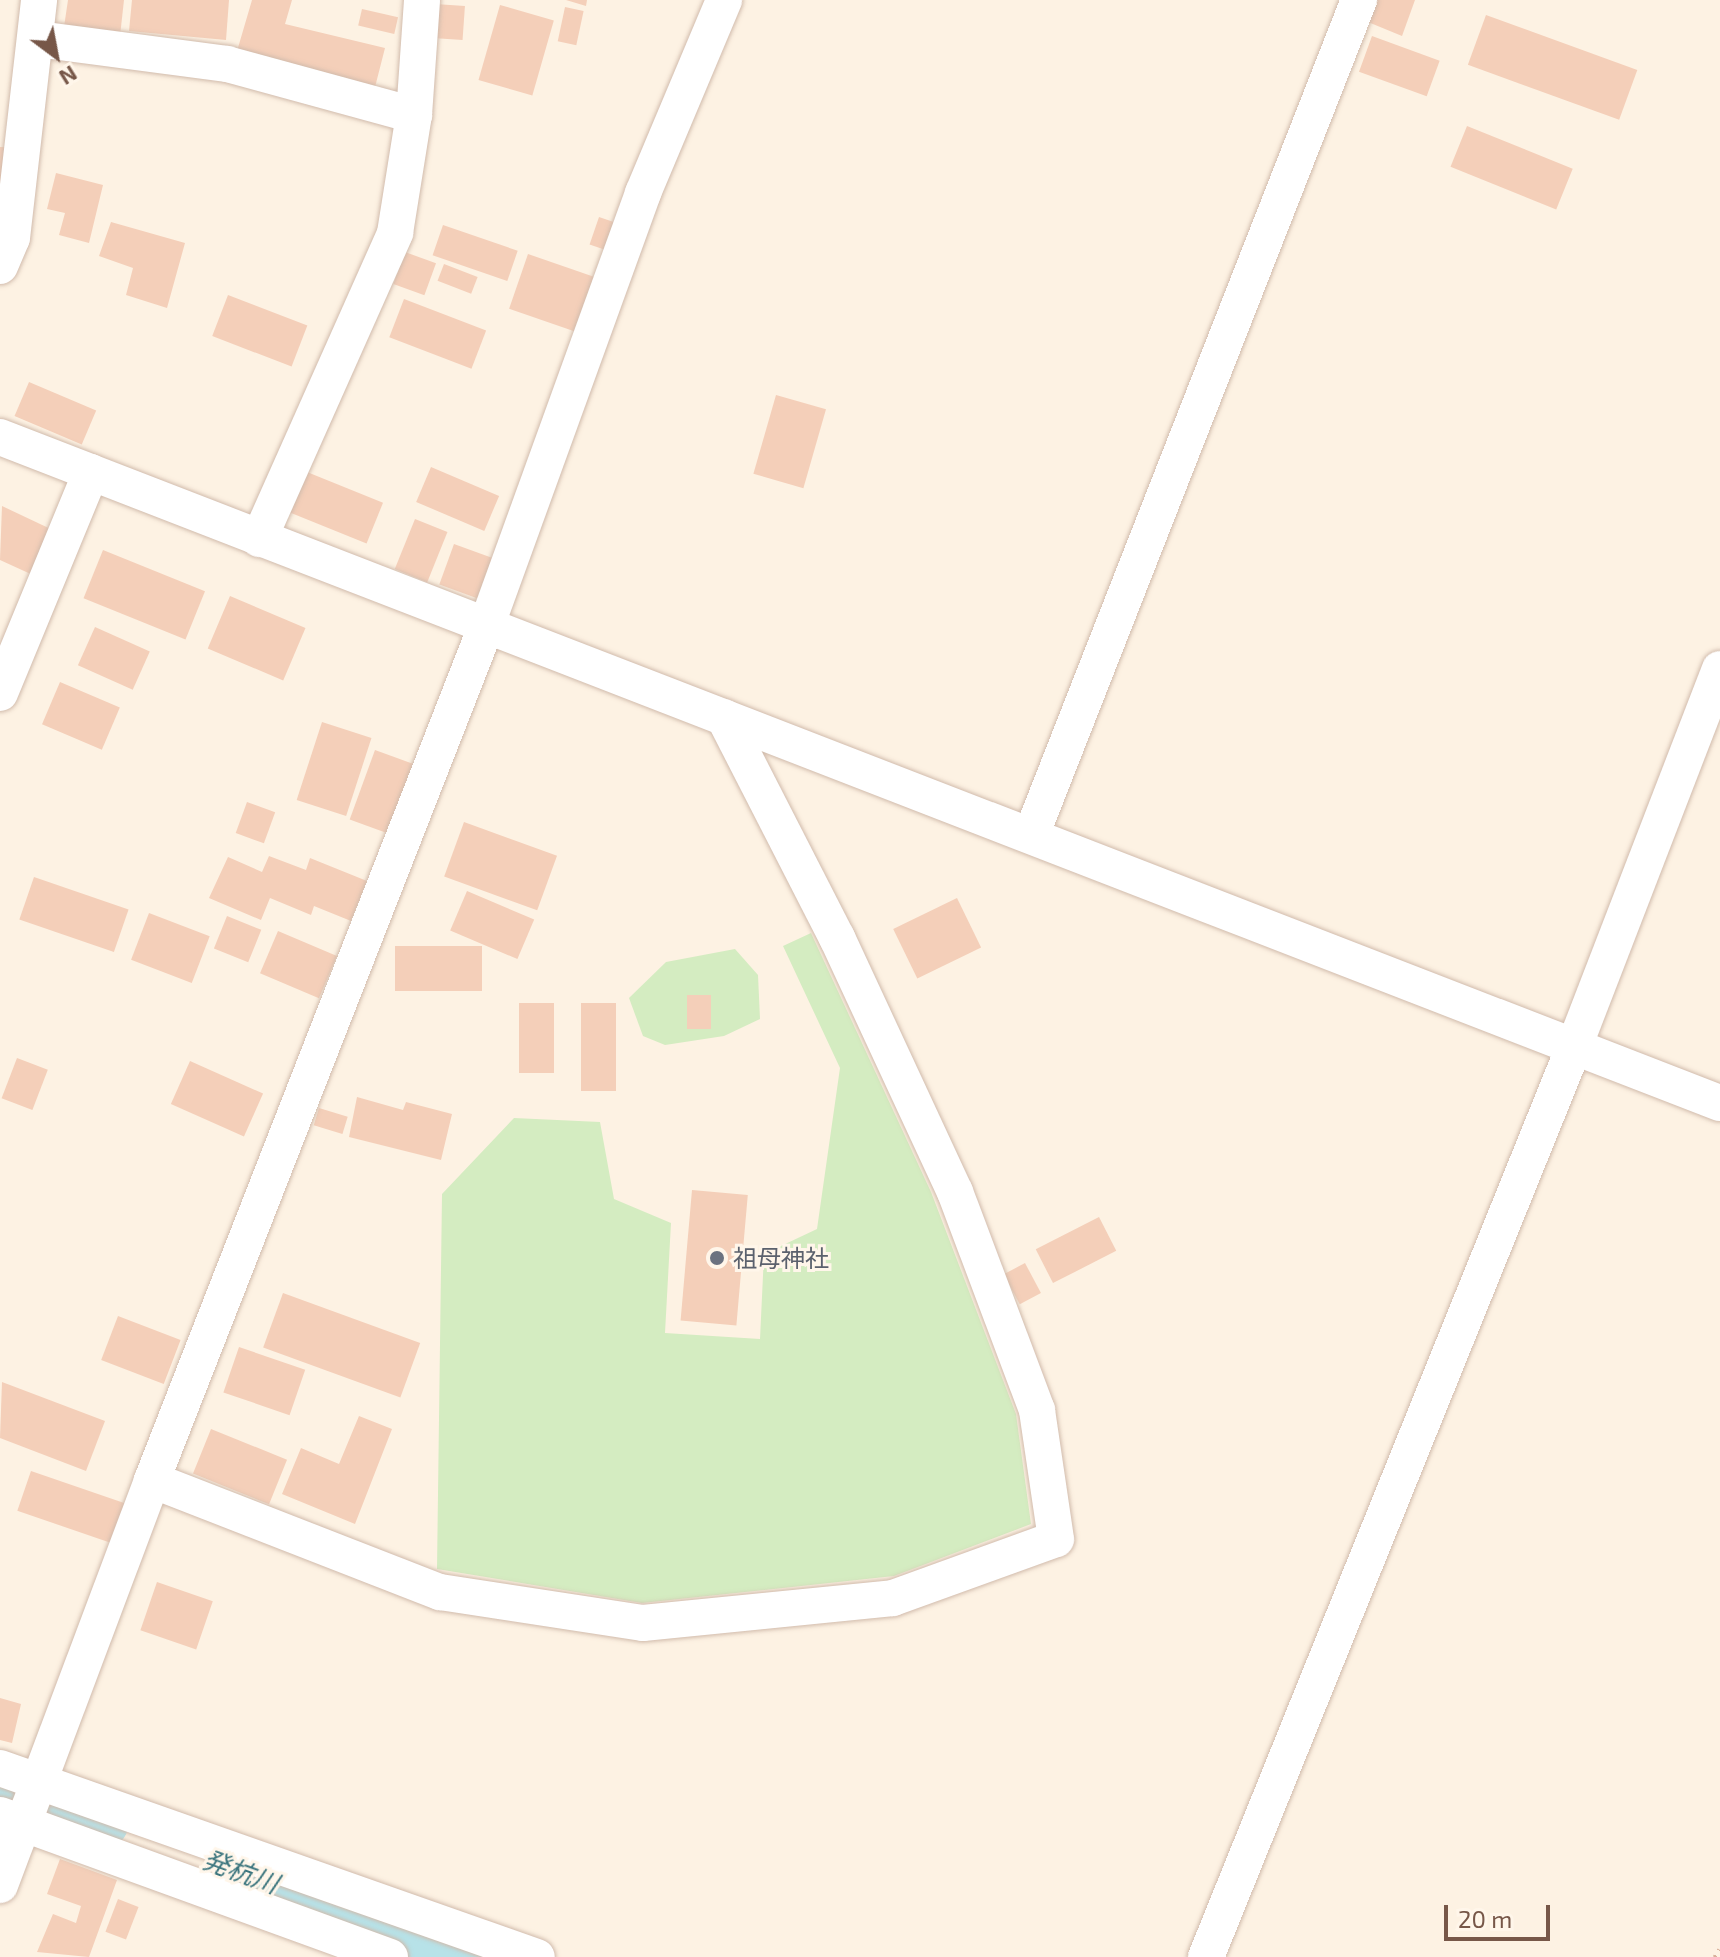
<!DOCTYPE html>
<html>
<head>
<meta charset="utf-8">
<style>
  body { margin:0 }
  #map { position:relative; width:1720px; height:1957px; overflow:hidden; background:#fdf2e3; font-family:"Exo 2","Noto Sans JP",sans-serif }
  div>[style] { position:absolute }
  .green>* { inset:0; background:#d4ecc1 }
  .river>* { height:64px; margin:-32px; padding:0 32px; transform-origin:32px; border-radius:32px; background:#b7e2e8 }
  .building>* { inset:0; background:#f4cfb9; transform-origin:0 0 }
  .path>* { height:5px; margin-top:-2.5px; transform-origin:0; background:repeating-linear-gradient(90deg,#d9b29c 0 2px,transparent 0 8px) }
  .roads { filter:drop-shadow(0 0 2px #d1bbac) drop-shadow(0 0 2px #d1bbac) }
  .minor>* { height:36px; margin:-18px; padding:0 18px; transform-origin:18px; border-radius:18px; background:#fff }
  .dots>* { width:22px; height:22px; translate:-50% -50%; box-sizing:border-box; border:4px solid #fff6ea; border-radius:50% }
  span { translate:-50% -50%; white-space:nowrap; text-align:center; line-height:1.15; -webkit-text-stroke:6px #fff6ea; paint-order:stroke }
  .worship-label { font-size:24px; color:#5b616d }
  .left { translate:0 -50%; text-align:left }
  .water-label { font-size:26px; color:#3a747d; font-style:italic }
  .north { position:absolute; left:16px; top:16px; width:80px; height:80px; -webkit-text-stroke:6px #fff6ea; paint-order:stroke; rotate:148deg; font-size:22px; font-weight:700; line-height:32px; text-align:center; color:#775748 }
  .north::after { content:''; display:block; margin:auto; width:28px; height:36px; background:#775748; clip-path:polygon(50% 0,100% 100%,50% 72%,0 100%) }
  .scale { position:absolute; left:1444px; top:1905px; width:106px; height:36px; box-sizing:border-box; border:4px solid #775748; border-top:0; padding-left:10px; font-size:24px; line-height:28px; white-space:nowrap; color:#775748; -webkit-text-stroke:6px #fff6ea; paint-order:stroke }
</style>
</head>
<body>
<div id="map">
  <div class="green">
    <div style="clip-path:polygon(811px 933px,931px 1192px,1016px 1414px,1031px 1524px,894px 1576px,642px 1603px,437px 1569px,442px 1194px,514px 1118px,600px 1122px,614px 1199px,671px 1223px,665px 1333px,760px 1339px,764px 1254px,817px 1229px,840px 1068px,783px 946px)"></div>
    <div style="clip-path:polygon(735px 949px,758px 975px,760px 1019px,724px 1036px,665px 1045px,643px 1036px,629px 998px,666px 962px)"></div>
  </div>
  <div class="river">
    <div style="left:0;top:1790px;width:102px;rotate:17.2deg"></div>
    <div style="left:245px;top:1873px;width:250px;rotate:19.7deg"></div>
  </div>
  <div class="building">
    <div style="clip-path:polygon(68px 0,124px 0,120px 36px,64px 27px)"></div>
    <div style="clip-path:polygon(132px 0,229px 0,226px 40px,129px 31px)"></div>
    <div style="clip-path:polygon(252px 0,292px 0,285px 24px,385px 48px,373px 95px,235px 58px)"></div>
    <div style="clip-path:polygon(566px 0,587px 0,586px 6px)"></div>
    <div style="clip-path:polygon(1376px 0,1415px 0,1402px 36px,1368px 22px)"></div>
    <div style="left:435px;top:4px;width:30px;height:34px;rotate:4deg"></div>
    <div style="left:500px;top:5px;width:56px;height:78px;rotate:16deg"></div>
    <div style="left:565px;top:7px;width:19px;height:35px;rotate:12deg"></div>
    <div style="left:362px;top:9px;width:37px;height:17px;rotate:13deg"></div>
    <div style="left:1486px;top:15px;width:161px;height:53px;rotate:20deg"></div>
    <div style="left:1372px;top:36px;width:72px;height:38px;rotate:20deg"></div>
    <div style="left:1467px;top:126px;width:114px;height:44px;rotate:22deg"></div>
    <div style="clip-path:polygon(0 147px,11px 147px,0 198px)"></div>
    <div style="clip-path:polygon(56px 173px,103px 185px,89px 243px,59px 235px,65px 213px,47px 209px)"></div>
    <div style="left:599px;top:217px;width:24px;height:29px;rotate:19deg"></div>
    <div style="clip-path:polygon(111px 222px,185px 243px,167px 308px,126px 295px,133px 268px,99px 256px)"></div>
    <div style="left:443px;top:225px;width:79px;height:32px;rotate:19deg"></div>
    <div style="left:405px;top:252px;width:33px;height:34px;rotate:20deg"></div>
    <div style="left:528px;top:254px;width:78px;height:58px;rotate:19deg"></div>
    <div style="left:444px;top:264px;width:36px;height:18px;rotate:21deg"></div>
    <div style="left:228px;top:295px;width:85px;height:44px;rotate:21deg"></div>
    <div style="left:404px;top:299px;width:88px;height:41px;rotate:21deg"></div>
    <div style="left:29px;top:382px;width:73px;height:37px;rotate:23deg"></div>
    <div style="left:776px;top:395px;width:52px;height:82px;rotate:16deg"></div>
    <div style="left:431px;top:467px;width:74px;height:38px;rotate:23deg"></div>
    <div style="left:307px;top:472px;width:82px;height:44px;rotate:22deg"></div>
    <div style="clip-path:polygon(2px 506px,57px 532px,35px 576px,0 560px)"></div>
    <div style="left:415px;top:519px;width:35px;height:54px;rotate:22deg"></div>
    <div style="left:454px;top:544px;width:49px;height:43px;rotate:20deg"></div>
    <div style="left:103px;top:550px;width:110px;height:52px;rotate:22deg"></div>
    <div style="left:230px;top:596px;width:82px;height:57px;rotate:23deg"></div>
    <div style="left:95px;top:627px;width:60px;height:42px;rotate:24deg"></div>
    <div style="left:60px;top:682px;width:65px;height:46px;rotate:23deg"></div>
    <div style="left:322px;top:722px;width:52px;height:82px;rotate:18deg"></div>
    <div style="left:375px;top:750px;width:46px;height:74px;rotate:20deg"></div>
    <div style="left:247px;top:802px;width:30px;height:33px;rotate:20deg"></div>
    <div style="left:464px;top:822px;width:99px;height:58px;rotate:20deg"></div>
    <div style="clip-path:polygon(269px 856px,306px 870px,310px 858px,367px 881px,351px 921px,314px 906px,311px 915px,270px 898px,261px 920px,209px 898px,228px 857px,262px 872px)"></div>
    <div style="left:34px;top:877px;width:100px;height:45px;rotate:19deg"></div>
    <div style="left:467px;top:891px;width:73px;height:43px;rotate:23deg"></div>
    <div style="left:957px;top:898px;width:55px;height:71px;rotate:64deg"></div>
    <div style="left:149px;top:913px;width:65px;height:50px;rotate:21deg"></div>
    <div style="left:227px;top:916px;width:37px;height:35px;rotate:22deg"></div>
    <div style="left:278px;top:931px;width:64px;height:46px;rotate:23deg"></div>
    <div style="left:482px;top:946px;width:45px;height:87px;rotate:90deg"></div>
    <div style="left:687px;top:995px;width:24px;height:34px"></div>
    <div style="left:519px;top:1003px;width:35px;height:70px"></div>
    <div style="left:581px;top:1003px;width:35px;height:88px"></div>
    <div style="left:17px;top:1058px;width:33px;height:43px;rotate:21deg"></div>
    <div style="left:190px;top:1061px;width:80px;height:47px;rotate:24deg"></div>
    <div style="clip-path:polygon(357px 1097px,403px 1110px,406px 1102px,452px 1114px,441px 1160px,349px 1137px)"></div>
    <div style="left:319px;top:1108px;width:30px;height:18px;rotate:17deg"></div>
    <div style="left:692px;top:1190px;width:56px;height:131px;rotate:5deg"></div>
    <div style="left:1099px;top:1217px;width:38px;height:71px;rotate:63deg"></div>
    <div style="left:1025px;top:1263px;width:34px;height:24px;rotate:62deg"></div>
    <div style="left:283px;top:1293px;width:146px;height:58px;rotate:20deg"></div>
    <div style="left:118px;top:1316px;width:67px;height:47px;rotate:21deg"></div>
    <div style="left:239px;top:1347px;width:70px;height:48px;rotate:19deg"></div>
    <div style="clip-path:polygon(2px 1382px,105px 1421px,86px 1471px,0 1438px)"></div>
    <div style="clip-path:polygon(359px 1416px,392px 1429px,355px 1524px,282px 1494px,301px 1448px,339px 1464px)"></div>
    <div style="left:211px;top:1429px;width:82px;height:48px;rotate:22deg"></div>
    <div style="left:31px;top:1471px;width:100px;height:42px;rotate:19deg"></div>
    <div style="left:157px;top:1582px;width:59px;height:51px;rotate:19deg"></div>
    <div style="clip-path:polygon(0 1698px,21px 1704px,12px 1743px,0 1740px)"></div>
    <div style="clip-path:polygon(60px 1859px,117px 1880px,89px 1957px,37px 1952px,53px 1914px,76px 1923px,81px 1906px,47px 1894px)"></div>
    <div style="left:118px;top:1899px;width:22px;height:35px;rotate:21deg"></div>
  </div>
  <div class="path">
    <div style="left:1715px;top:1957px;width:9px;rotate:-58deg"></div>
  </div>
  <div class="roads">
    <div class="minor">
      <div style="left:37px;top:39px;width:192px;rotate:7.5deg"></div>
      <div style="left:227px;top:64px;width:194px;rotate:15.3deg"></div>
      <div style="left:0;top:266px;width:30px;rotate:-67deg"></div>
      <div style="left:12px;top:238px;width:240px;rotate:-83.5deg"></div>
      <div style="left:0;top:437px;width:1844px;rotate:21.17deg"></div>
      <div style="left:259px;top:539px;width:335px;rotate:-66deg"></div>
      <div style="left:395px;top:233px;width:120px;rotate:-80.9deg"></div>
      <div style="left:414px;top:115px;width:115px;rotate:-86deg"></div>
      <div style="left:0;top:693px;width:239px;rotate:-67.6deg"></div>
      <div style="left:1032px;top:833px;width:895px;rotate:-68.57deg"></div>
      <div style="left:152px;top:1480px;width:309px;rotate:21.3deg"></div>
      <div style="left:440px;top:1592px;width:205px;rotate:8.7deg"></div>
      <div style="left:643px;top:1623px;width:251px;rotate:-5.7deg"></div>
      <div style="left:893px;top:1598px;width:173px;rotate:-19.9deg"></div>
      <div style="left:1056px;top:1539px;width:130px;rotate:-98.4deg"></div>
      <div style="left:1037px;top:1410px;width:233px;rotate:-110.6deg"></div>
      <div style="left:955px;top:1192px;width:280px;rotate:-114.9deg"></div>
      <div style="left:837px;top:938px;width:248px;rotate:-117.1deg"></div>
      <div style="left:0;top:1768px;width:569px;rotate:19.39deg"></div>
      <div style="left:0;top:1815px;width:415px;rotate:20deg"></div>
      <div style="left:0;top:1885px;width:433px;rotate:-69.4deg"></div>
      <div style="left:152px;top:1480px;width:916px;rotate:-68.62deg"></div>
      <div style="left:486px;top:627px;width:462px;rotate:-70.1deg"></div>
      <div style="left:643px;top:193px;width:209px;rotate:-67.2deg"></div>
      <div style="left:1206px;top:1957px;width:982px;rotate:-67.98deg"></div>
      <div style="left:1574px;top:1047px;width:405px;rotate:-68.9deg"></div>
    </div>
  </div>
  <div class="dots">
    <div style="left:717px;top:1258px;background:#6b7280"></div>
  </div>
  <div class="worship-label">
    <span class="left" style="left:733px;top:1258px">祖母神社</span>
  </div>
  <div class="water-label">
    <span style="left:241px;top:1871px;rotate:20deg">発杭川</span>
  </div>
  <div class="north">N</div>
  <div class="scale">20 m</div>
</div>
</body>
</html>
